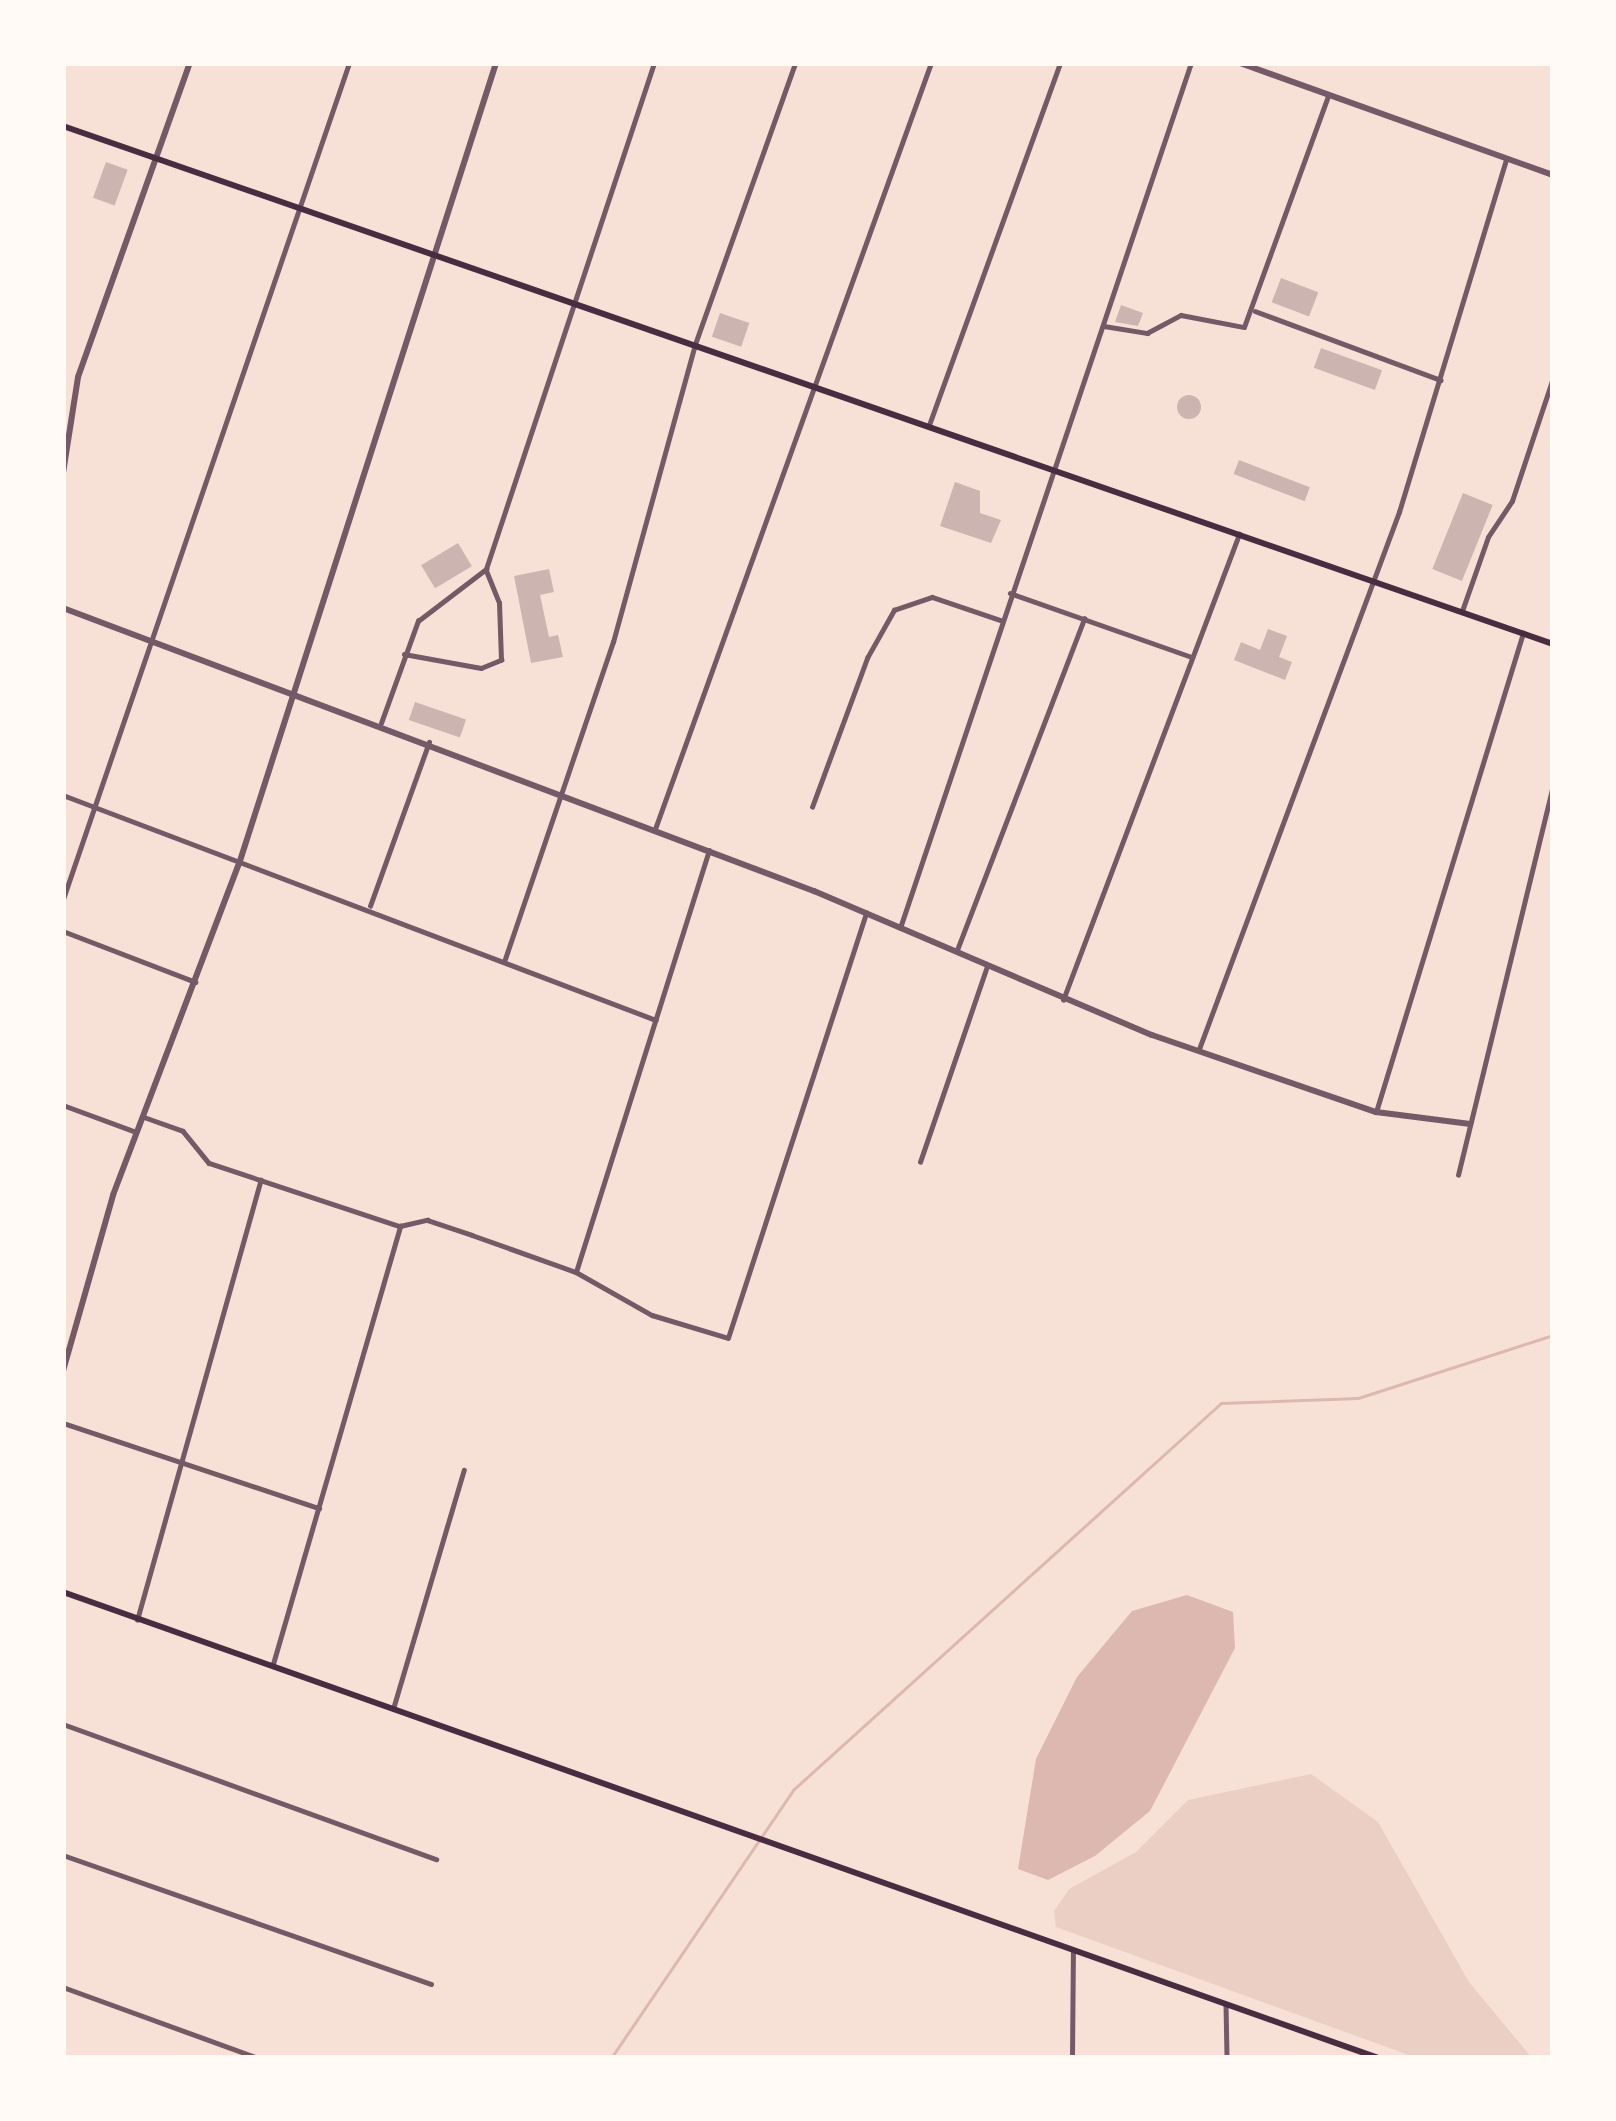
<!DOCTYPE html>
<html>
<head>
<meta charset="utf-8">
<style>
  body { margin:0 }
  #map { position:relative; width:1616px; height:2121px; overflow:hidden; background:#f7e1d7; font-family:"Roboto Condensed",sans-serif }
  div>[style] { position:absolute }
  .green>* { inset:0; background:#ebcfc5 }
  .water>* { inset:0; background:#dcb8b0 }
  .stream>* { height:3px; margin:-1.5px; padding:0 1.5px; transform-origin:1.5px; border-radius:1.5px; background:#dcb8b0 }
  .building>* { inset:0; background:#ccb4b1; transform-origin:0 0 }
  .round { border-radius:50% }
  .minor>* { height:4.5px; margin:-2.25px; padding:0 2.25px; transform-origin:2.25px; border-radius:2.25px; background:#755966 }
  .tertiary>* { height:6px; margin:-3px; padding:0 3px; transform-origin:3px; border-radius:3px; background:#755966 }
  .secondary>* { height:6px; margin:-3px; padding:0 3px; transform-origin:3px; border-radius:3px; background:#4a2c40 }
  span { translate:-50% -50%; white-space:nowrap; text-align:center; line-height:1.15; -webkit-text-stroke:12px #fffaf5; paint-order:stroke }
  .frame { position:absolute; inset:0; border:66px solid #fffaf5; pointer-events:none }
</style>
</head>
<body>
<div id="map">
  <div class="green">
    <div style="clip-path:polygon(1311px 1774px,1378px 1822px,1469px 1982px,1532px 2058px,1417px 2058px,1056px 1927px,1054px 1911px,1069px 1889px,1136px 1852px,1188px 1800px)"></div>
  </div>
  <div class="water">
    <div style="clip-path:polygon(1187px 1595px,1233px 1612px,1235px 1648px,1150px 1811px,1095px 1856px,1048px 1880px,1018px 1869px,1036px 1759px,1077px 1677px,1132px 1611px)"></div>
  </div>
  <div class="stream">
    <div style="left:611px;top:2058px;width:325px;rotate:-55.8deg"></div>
    <div style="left:794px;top:1789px;width:576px;rotate:-42.11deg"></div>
    <div style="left:1221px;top:1403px;width:137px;rotate:-2.1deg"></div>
    <div style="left:1358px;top:1398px;width:205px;rotate:-17.9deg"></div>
  </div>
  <div class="building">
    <div style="left:106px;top:162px;width:23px;height:38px;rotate:20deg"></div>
    <div style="left:1281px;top:278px;width:40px;height:26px;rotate:21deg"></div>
    <div style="clip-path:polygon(1121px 305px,1143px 313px,1138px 326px,1115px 322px)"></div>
    <div style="left:720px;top:313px;width:31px;height:25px;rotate:19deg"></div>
    <div style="left:1321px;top:348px;width:65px;height:21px;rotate:20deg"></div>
    <div class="round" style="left:1177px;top:395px;width:24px;height:24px"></div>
    <div style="left:1239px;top:460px;width:76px;height:15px;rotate:21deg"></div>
    <div style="clip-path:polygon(955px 482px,980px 491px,980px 513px,1001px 520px,991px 543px,940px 526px)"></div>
    <div style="left:1463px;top:493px;width:32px;height:82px;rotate:22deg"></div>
    <div style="left:458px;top:543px;width:27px;height:43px;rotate:59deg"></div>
    <div style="clip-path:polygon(549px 569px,554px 592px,540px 595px,549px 637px,558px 635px,563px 657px,531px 663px,514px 576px)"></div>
    <div style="clip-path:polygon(1268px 629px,1287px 636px,1279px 657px,1292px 662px,1285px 680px,1234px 660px,1241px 642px,1260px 650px)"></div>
    <div style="left:415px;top:702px;width:54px;height:19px;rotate:19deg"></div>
  </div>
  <div class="minor">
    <div style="left:1255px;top:311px;width:198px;rotate:20.4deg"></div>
    <div style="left:1104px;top:326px;width:44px;rotate:9.2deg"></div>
    <div style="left:1147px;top:333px;width:38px;rotate:-28deg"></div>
    <div style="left:1181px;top:315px;width:64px;rotate:10.8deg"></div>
    <div style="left:1244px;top:327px;width:246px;rotate:-70deg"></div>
    <div style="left:929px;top:425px;width:385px;rotate:-70.1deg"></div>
    <div style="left:1010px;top:593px;width:193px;rotate:19.4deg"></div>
    <div style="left:1462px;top:611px;width:78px;rotate:-70.6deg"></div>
    <div style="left:1488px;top:537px;width:43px;rotate:-56.3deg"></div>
    <div style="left:1512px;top:501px;width:130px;rotate:-71.6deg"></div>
    <div style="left:404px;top:654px;width:78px;rotate:10.3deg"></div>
    <div style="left:481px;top:668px;width:22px;rotate:-22deg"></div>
    <div style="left:501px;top:660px;width:57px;rotate:-92deg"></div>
    <div style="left:499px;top:603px;width:35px;rotate:-112deg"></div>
    <div style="left:381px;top:723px;width:109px;rotate:-70.1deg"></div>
    <div style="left:418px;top:621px;width:86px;rotate:-37.4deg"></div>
    <div style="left:486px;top:569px;width:533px;rotate:-71.63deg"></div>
    <div style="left:63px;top:795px;width:634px;rotate:20.78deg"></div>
    <div style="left:812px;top:807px;width:159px;rotate:-69.7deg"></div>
    <div style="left:867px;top:658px;width:55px;rotate:-60.6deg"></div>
    <div style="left:894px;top:610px;width:40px;rotate:-18.9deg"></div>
    <div style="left:932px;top:597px;width:72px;rotate:18.7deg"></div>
    <div style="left:655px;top:829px;width:814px;rotate:-70.19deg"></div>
    <div style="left:63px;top:899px;width:884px;rotate:-71.11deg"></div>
    <div style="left:370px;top:906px;width:174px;rotate:-70.2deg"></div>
    <div style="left:900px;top:928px;width:913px;rotate:-71.41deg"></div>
    <div style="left:63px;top:931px;width:142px;rotate:21deg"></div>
    <div style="left:957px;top:950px;width:355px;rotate:-69deg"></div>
    <div style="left:505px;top:959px;width:335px;rotate:-71.2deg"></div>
    <div style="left:613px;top:642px;width:306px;rotate:-74.6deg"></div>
    <div style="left:694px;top:347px;width:301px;rotate:-70.4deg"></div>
    <div style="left:1063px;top:1000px;width:498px;rotate:-69.3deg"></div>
    <div style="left:1199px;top:1049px;width:573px;rotate:-69.57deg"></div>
    <div style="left:1399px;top:512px;width:369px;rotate:-73.1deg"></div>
    <div style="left:63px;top:1105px;width:78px;rotate:20.3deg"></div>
    <div style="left:1376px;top:1112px;width:501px;rotate:-72.94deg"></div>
    <div style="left:144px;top:1117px;width:41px;rotate:19.7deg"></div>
    <div style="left:183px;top:1131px;width:41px;rotate:50.9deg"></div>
    <div style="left:209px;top:1163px;width:201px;rotate:18.3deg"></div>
    <div style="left:400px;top:1226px;width:28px;rotate:-13deg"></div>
    <div style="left:427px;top:1220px;width:47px;rotate:18.4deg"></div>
    <div style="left:472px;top:1235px;width:110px;rotate:19.6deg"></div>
    <div style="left:576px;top:1272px;width:87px;rotate:29.5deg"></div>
    <div style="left:652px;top:1315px;width:79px;rotate:16.8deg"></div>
    <div style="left:728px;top:1338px;width:447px;rotate:-72deg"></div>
    <div style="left:920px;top:1162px;width:207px;rotate:-71.1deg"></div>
    <div style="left:1458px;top:1175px;width:400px;rotate:-76.3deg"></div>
    <div style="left:576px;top:1272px;width:442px;rotate:-72.5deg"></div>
    <div style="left:63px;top:1423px;width:270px;rotate:18.4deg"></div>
    <div style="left:137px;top:1620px;width:457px;rotate:-74.3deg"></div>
    <div style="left:273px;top:1664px;width:456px;rotate:-73.8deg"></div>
    <div style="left:393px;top:1709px;width:249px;rotate:-73.5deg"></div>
    <div style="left:63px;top:1724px;width:397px;rotate:19.9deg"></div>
    <div style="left:63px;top:1855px;width:390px;rotate:19.3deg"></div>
    <div style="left:63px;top:1987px;width:208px;rotate:20deg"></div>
    <div style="left:1226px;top:2004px;width:54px;rotate:88.9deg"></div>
    <div style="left:1072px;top:2058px;width:108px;rotate:-89.5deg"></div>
  </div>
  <div class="tertiary">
    <div style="left:1240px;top:63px;width:332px;rotate:19.7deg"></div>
    <div style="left:63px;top:473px;width:97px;rotate:-81.1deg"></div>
    <div style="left:78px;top:377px;width:333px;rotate:-70.4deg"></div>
    <div style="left:63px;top:608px;width:803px;rotate:20.65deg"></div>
    <div style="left:814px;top:891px;width:367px;rotate:23.1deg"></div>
    <div style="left:1152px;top:1035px;width:237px;rotate:19deg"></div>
    <div style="left:1376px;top:1112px;width:95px;rotate:7.3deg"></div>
    <div style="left:63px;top:1371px;width:183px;rotate:-74.1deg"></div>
    <div style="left:113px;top:1195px;width:354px;rotate:-69.2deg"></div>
    <div style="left:239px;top:864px;width:841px;rotate:-72.21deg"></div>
  </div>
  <div class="secondary">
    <div style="left:63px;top:126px;width:1577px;rotate:19.17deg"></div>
    <div style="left:63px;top:1592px;width:1395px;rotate:19.51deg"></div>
  </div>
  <div class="frame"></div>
</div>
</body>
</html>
